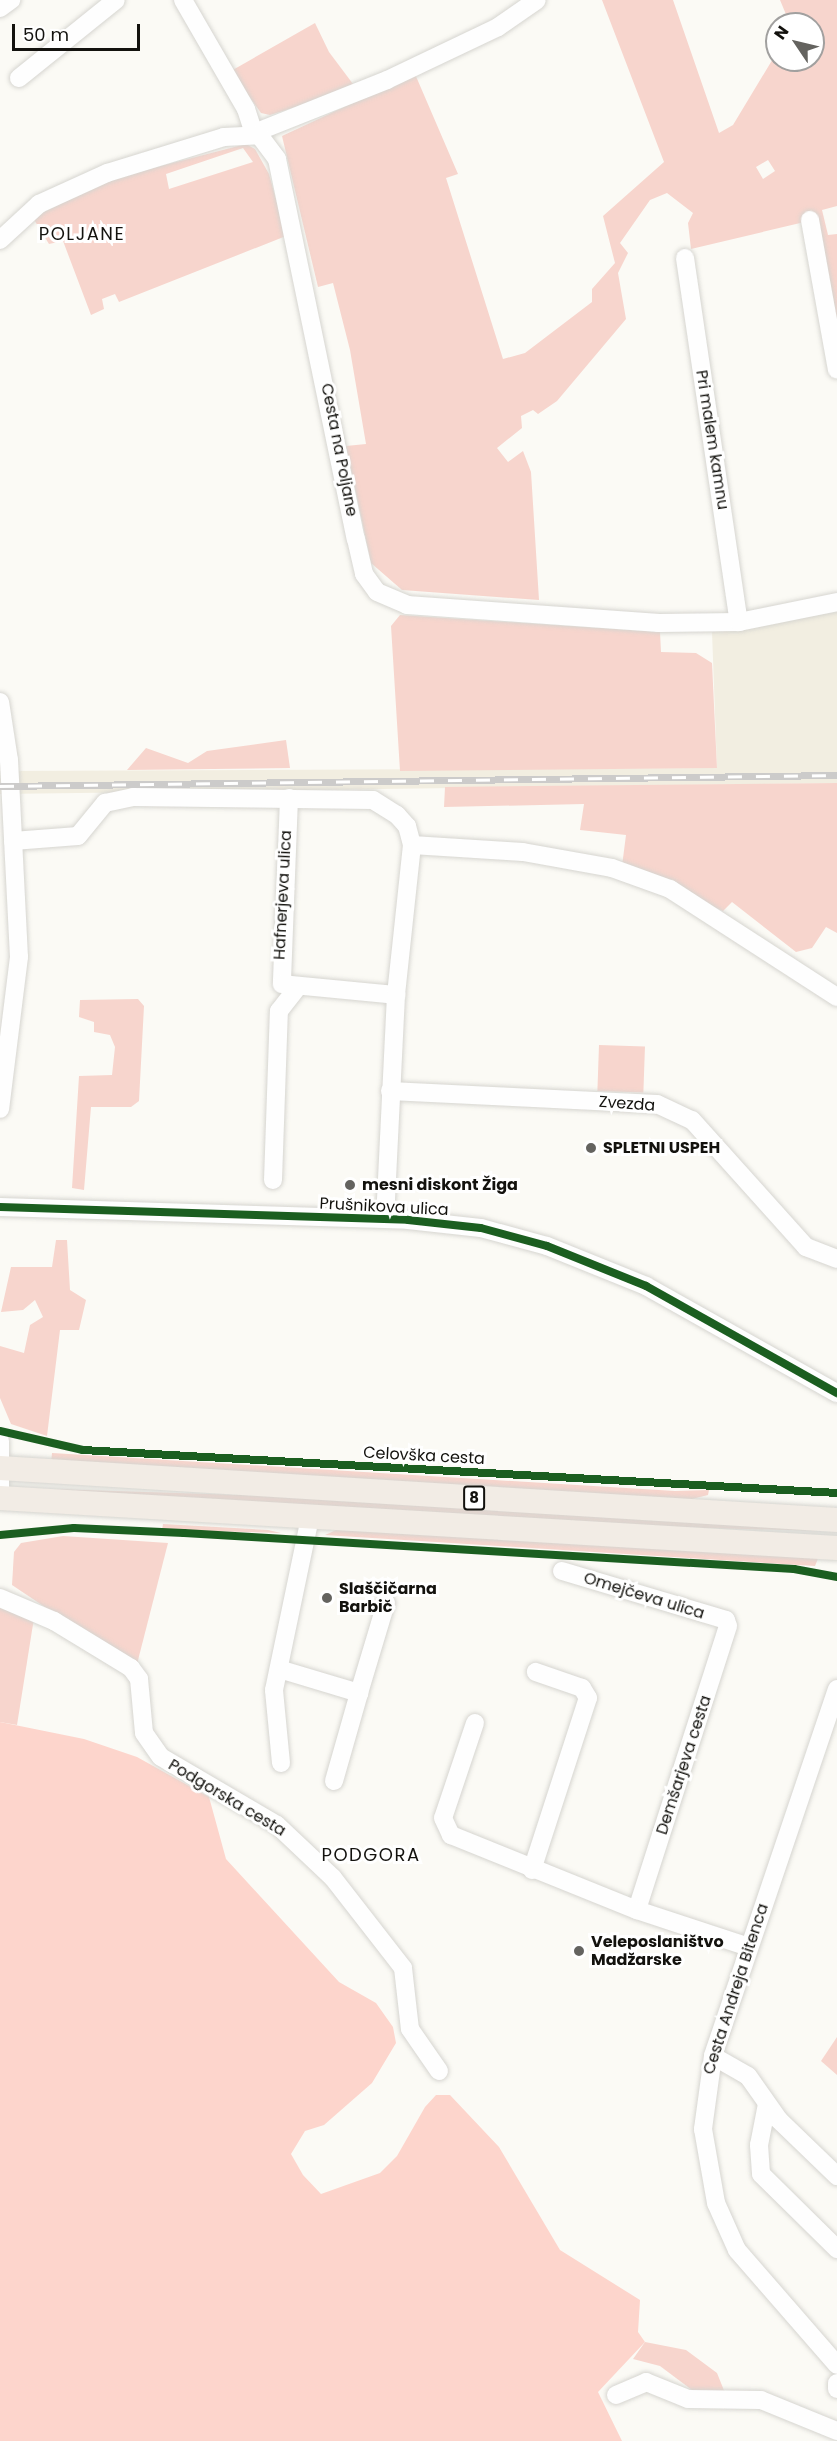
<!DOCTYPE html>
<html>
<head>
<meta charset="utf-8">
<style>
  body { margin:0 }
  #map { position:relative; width:837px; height:2441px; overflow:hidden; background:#fbfaf5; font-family:Poppins,sans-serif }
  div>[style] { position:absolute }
  .built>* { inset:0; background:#f2eee1 }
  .green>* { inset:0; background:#f7d5cd; transform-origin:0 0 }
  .forest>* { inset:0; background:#fdd5cc }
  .roads { filter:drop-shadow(0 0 2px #d6d5d0) drop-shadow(0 0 2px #d6d5d0) }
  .minor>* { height:18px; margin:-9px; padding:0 9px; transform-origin:9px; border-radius:9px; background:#fefefe }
  .major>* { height:24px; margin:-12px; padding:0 12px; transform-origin:12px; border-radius:12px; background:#f2ece5 }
  .rail>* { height:7px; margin-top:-3.5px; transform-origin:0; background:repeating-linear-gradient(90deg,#fff 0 14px,#cccbca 0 28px); box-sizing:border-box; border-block:2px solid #cccbca }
  .cycleway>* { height:8px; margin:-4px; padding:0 4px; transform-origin:4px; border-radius:4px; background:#1b5e20 }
  .dots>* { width:16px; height:16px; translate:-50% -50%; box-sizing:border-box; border:3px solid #fff; border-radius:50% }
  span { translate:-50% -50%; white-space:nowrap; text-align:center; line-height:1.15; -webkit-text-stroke:6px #fff; paint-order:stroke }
  .shield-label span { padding:2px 4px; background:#fff; border:2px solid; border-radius:4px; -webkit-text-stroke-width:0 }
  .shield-label { font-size:15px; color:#13120e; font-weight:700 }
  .street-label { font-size:16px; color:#13120e }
  .poi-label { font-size:16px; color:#13120e; font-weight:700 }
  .left { translate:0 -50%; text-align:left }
  .neighbourhood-label { font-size:18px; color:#13120e; letter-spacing:1.5px }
  .north { position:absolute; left:765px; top:12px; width:60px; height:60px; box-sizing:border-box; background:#fff; border:2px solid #a1a09f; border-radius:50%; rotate:305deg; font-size:16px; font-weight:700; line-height:24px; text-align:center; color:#13120e }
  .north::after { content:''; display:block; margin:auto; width:21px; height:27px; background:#64635f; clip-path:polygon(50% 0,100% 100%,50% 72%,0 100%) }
  .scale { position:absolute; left:12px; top:24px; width:128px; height:27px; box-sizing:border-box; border:3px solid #13120e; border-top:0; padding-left:8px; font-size:18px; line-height:21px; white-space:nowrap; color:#13120e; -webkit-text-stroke:4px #fff; paint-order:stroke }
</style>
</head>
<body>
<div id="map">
  <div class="built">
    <div style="clip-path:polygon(837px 612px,837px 783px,0 794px,0 771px,717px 768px,712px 632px)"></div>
  </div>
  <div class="green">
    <div style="clip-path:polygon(evenodd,602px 0,673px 0,719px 133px,733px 125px,777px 52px,777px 60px,813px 60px,813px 24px,790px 24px,780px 0,837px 0,837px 206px,822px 210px,828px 235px,837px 234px,837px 351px,813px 220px,691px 249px,688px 223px,693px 213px,667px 193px,650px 200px,620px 243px,628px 253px,618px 273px,626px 319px,557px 401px,538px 414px,533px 410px,521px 416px,522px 428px,497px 448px,508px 462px,523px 451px,531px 472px,539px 600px,402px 590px,371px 563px,346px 446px,366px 444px,350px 350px,333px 283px,318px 287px,282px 136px,415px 74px,458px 174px,446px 178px,503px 359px,525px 353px,592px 302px,592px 289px,615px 263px,603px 216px,664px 162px,602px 0,768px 160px,775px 171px,763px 179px,756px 167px,768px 160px)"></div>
    <div style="clip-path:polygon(315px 23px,329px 52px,356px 88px,270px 115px,261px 113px,231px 71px)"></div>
    <div style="clip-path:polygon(evenodd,246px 144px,255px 149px,269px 174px,286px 236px,119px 302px,115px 294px,102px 299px,104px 309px,91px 315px,63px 241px,49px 244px,33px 218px,103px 181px,246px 144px,243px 148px,253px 162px,169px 189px,166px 174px,243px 148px)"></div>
    <div style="clip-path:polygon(400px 615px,660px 632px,661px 652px,696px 653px,712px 663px,717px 768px,400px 771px,391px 626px)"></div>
    <div style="clip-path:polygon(286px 740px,290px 768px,127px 770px,146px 748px,188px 763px,207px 751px)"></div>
    <div style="clip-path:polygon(837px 783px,837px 933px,826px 927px,812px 948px,796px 952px,732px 902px,723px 911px,622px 866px,626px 835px,580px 830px,584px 804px,444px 807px,445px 787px)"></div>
    <div style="clip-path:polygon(80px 1000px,138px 999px,144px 1006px,139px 1101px,131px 1107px,91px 1107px,84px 1190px,72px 1188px,79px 1076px,112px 1075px,115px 1047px,110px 1035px,94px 1032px,94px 1022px,79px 1017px)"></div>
    <div style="left:599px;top:1045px;width:46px;height:46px;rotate:2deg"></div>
    <div style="clip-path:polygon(56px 1240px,67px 1240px,70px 1290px,86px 1300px,79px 1330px,60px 1330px,47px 1436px,11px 1424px,0 1398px,0 1346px,24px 1353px,30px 1325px,43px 1317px,35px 1300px,23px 1310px,1px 1312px,11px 1267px,52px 1267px)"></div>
    <div style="clip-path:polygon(52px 1453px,675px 1491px,709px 1490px,708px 1495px,688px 1500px,51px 1464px)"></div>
    <div style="clip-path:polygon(49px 1489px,304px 1497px,829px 1531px,628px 1526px)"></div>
    <div style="clip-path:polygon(163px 1524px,268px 1530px,281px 1533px,162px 1530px)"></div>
    <div style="clip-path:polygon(343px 1527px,819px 1556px,815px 1566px,325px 1535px)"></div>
    <div style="clip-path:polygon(63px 1536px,168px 1543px,136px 1668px,12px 1585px,14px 1552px,21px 1543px)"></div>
    <div style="clip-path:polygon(0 1608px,34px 1618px,17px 1725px,0 1722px)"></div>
    <div style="clip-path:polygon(837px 2037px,837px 2075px,821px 2061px)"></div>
    <div style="clip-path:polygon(645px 2342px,686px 2350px,717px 2373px,725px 2393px,700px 2396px,660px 2366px,633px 2359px)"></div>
  </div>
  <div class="forest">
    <div style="clip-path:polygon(0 1722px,84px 1739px,137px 1757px,209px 1797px,226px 1859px,339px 1982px,376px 2003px,393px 2027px,396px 2043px,372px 2083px,324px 2125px,305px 2131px,291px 2154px,303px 2175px,321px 2194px,380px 2173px,397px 2156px,425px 2107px,436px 2095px,450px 2095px,499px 2147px,560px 2250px,640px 2300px,638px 2332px,645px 2342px,598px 2392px,622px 2441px,0 2441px)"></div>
  </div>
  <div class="roads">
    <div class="minor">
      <div style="left:183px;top:0;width:126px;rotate:60deg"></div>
      <div style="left:246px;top:109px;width:25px;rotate:72deg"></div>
      <div style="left:0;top:8px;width:14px;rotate:-36deg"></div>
      <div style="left:19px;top:78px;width:124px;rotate:-38.8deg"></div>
      <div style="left:254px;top:133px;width:143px;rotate:-21.7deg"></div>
      <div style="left:387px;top:80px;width:123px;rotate:-25.5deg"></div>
      <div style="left:498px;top:27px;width:47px;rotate:-34.7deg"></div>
      <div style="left:810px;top:220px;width:152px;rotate:79.8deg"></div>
      <div style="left:0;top:240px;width:53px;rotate:-42.7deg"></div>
      <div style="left:39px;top:204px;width:75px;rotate:-24.5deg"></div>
      <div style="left:107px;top:173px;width:122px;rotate:-17.1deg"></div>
      <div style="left:224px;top:137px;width:35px;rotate:-3deg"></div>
      <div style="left:259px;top:135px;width:30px;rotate:53deg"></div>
      <div style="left:277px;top:159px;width:388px;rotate:78.3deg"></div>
      <div style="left:356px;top:539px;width:36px;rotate:77deg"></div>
      <div style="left:364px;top:574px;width:22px;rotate:54deg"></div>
      <div style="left:377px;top:592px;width:33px;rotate:23deg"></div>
      <div style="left:407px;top:605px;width:253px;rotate:4.1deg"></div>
      <div style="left:659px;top:623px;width:80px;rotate:-0.7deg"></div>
      <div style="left:739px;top:622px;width:100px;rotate:-11.5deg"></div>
      <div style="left:685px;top:258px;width:368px;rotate:81.6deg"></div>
      <div style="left:0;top:702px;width:59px;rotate:81.2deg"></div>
      <div style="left:9px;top:760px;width:197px;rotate:87.1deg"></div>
      <div style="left:19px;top:957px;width:153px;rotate:97.1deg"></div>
      <div style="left:289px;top:798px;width:186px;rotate:92.2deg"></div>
      <div style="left:282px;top:984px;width:115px;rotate:5.5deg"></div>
      <div style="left:13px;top:841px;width:65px;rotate:-4.4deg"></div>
      <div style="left:78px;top:836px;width:43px;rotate:-50.7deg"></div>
      <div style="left:105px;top:803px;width:29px;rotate:-12deg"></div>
      <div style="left:133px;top:797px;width:240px;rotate:0.7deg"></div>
      <div style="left:373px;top:800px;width:28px;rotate:32deg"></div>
      <div style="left:397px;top:815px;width:15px;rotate:48deg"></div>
      <div style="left:407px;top:826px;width:20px;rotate:75deg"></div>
      <div style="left:412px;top:845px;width:151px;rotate:96.1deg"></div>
      <div style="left:396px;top:995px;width:224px;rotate:92.8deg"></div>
      <div style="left:412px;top:845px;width:111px;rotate:3.6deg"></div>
      <div style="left:523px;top:852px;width:90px;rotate:10.2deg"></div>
      <div style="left:612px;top:868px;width:62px;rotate:19.9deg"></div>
      <div style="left:670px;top:889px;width:199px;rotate:32.9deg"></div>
      <div style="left:390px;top:1091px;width:267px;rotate:2.8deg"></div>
      <div style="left:657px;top:1104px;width:38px;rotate:25deg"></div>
      <div style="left:692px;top:1120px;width:171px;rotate:48.1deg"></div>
      <div style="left:806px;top:1247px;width:33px;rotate:21deg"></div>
      <div style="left:273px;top:1180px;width:169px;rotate:-88deg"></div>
      <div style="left:279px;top:1011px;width:28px;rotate:-52deg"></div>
      <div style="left:0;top:1207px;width:408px;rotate:1.8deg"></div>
      <div style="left:408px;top:1220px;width:73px;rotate:6.3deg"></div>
      <div style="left:481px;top:1228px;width:68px;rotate:15.3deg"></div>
      <div style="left:547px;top:1246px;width:107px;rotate:22deg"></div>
      <div style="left:646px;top:1286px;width:219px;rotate:29.3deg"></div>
      <div style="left:0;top:1441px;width:50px;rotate:90deg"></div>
      <div style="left:562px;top:1571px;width:171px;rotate:16.6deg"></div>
      <div style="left:726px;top:1620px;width:6px;rotate:72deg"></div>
      <div style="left:728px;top:1626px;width:298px;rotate:107.8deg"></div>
      <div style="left:0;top:1598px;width:59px;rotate:23.1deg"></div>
      <div style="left:54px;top:1621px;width:90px;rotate:31.4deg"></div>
      <div style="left:131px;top:1668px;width:14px;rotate:54deg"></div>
      <div style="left:139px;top:1679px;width:54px;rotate:84.7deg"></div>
      <div style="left:144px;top:1733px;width:29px;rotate:55deg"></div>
      <div style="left:161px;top:1757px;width:134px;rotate:30.4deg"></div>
      <div style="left:277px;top:1825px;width:77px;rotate:43.4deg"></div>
      <div style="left:333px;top:1878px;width:114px;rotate:52.1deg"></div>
      <div style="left:403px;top:1968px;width:61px;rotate:83.5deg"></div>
      <div style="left:410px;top:2029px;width:51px;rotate:55.4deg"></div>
      <div style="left:279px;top:1669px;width:84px;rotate:16.7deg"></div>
      <div style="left:359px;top:1693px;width:94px;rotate:-73.3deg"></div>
      <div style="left:837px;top:1689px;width:387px;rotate:108.7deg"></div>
      <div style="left:713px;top:2056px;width:74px;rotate:97.8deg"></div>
      <div style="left:703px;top:2129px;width:75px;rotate:80deg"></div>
      <div style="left:716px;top:2203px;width:51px;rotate:65.9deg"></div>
      <div style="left:737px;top:2250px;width:152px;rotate:49deg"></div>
      <div style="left:475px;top:1723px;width:100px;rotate:108.6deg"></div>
      <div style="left:443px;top:1818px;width:19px;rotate:65deg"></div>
      <div style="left:451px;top:1835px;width:201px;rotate:22deg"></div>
      <div style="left:637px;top:1910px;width:118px;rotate:18.3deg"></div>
      <div style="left:281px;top:1763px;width:73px;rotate:-95.5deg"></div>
      <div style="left:274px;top:1690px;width:177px;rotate:-78.2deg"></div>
      <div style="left:334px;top:1781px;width:91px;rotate:-74.1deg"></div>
      <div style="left:532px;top:1870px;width:181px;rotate:-72deg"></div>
      <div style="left:588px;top:1698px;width:12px;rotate:-121deg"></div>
      <div style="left:582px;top:1688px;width:49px;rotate:-160.8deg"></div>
      <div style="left:713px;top:2056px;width:40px;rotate:29.7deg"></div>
      <div style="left:748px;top:2076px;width:54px;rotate:54.8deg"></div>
      <div style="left:779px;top:2120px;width:81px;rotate:44deg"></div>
      <div style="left:767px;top:2104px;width:42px;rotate:101deg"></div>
      <div style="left:759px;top:2145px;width:29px;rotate:86deg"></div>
      <div style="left:761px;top:2174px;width:107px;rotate:44.6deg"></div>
      <div style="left:837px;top:2383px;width:6px;rotate:90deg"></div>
      <div style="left:616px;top:2395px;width:33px;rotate:-23deg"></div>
      <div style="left:646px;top:2382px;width:45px;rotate:22deg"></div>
      <div style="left:688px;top:2399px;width:73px;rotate:0.8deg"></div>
      <div style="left:761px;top:2400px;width:82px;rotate:22.2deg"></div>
    </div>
    <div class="major">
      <div style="left:0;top:1468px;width:839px;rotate:3.56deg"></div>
      <div style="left:0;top:1498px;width:838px;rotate:3.42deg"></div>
    </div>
  </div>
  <div class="rail">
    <div style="left:0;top:786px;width:837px;rotate:-0.75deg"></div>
  </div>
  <div class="cycleway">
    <div style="left:0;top:1207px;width:408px;rotate:1.8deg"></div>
    <div style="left:408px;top:1220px;width:73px;rotate:6.3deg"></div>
    <div style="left:481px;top:1228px;width:68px;rotate:15.3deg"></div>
    <div style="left:547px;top:1246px;width:107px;rotate:22deg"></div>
    <div style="left:646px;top:1286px;width:219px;rotate:29.3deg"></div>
    <div style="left:0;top:1431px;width:85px;rotate:12.9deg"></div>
    <div style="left:83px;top:1450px;width:755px;rotate:3.26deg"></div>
    <div style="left:0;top:1535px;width:74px;rotate:-5.4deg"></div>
    <div style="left:74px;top:1528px;width:110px;rotate:2.6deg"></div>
    <div style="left:184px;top:1533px;width:611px;rotate:3.38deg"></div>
    <div style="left:794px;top:1569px;width:44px;rotate:10.5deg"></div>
  </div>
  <div class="dots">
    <div style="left:591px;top:1148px;background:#64635f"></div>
    <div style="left:350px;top:1185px;background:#64635f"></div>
    <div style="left:327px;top:1598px;background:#64635f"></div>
    <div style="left:579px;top:1951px;background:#64635f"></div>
  </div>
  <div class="shield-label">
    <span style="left:474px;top:1498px">8</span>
  </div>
  <div class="street-label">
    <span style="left:712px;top:440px;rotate:81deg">Pri malem kamnu</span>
    <span style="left:339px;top:450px;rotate:79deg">Cesta na Poljane</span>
    <span style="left:283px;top:895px;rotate:-87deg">Hafnerjeva ulica</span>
    <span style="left:627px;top:1104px;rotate:4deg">Zvezda</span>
    <span style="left:384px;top:1207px;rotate:3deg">Prušnikova ulica</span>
    <span style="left:424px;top:1456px;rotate:3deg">Celovška cesta</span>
    <span style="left:644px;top:1596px;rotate:17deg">Omejčeva ulica</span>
    <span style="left:684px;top:1765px;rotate:-72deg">Demšarjeva cesta</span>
    <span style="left:227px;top:1798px;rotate:31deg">Podgorska cesta</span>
    <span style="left:736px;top:1989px;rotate:-72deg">Cesta Andreja Bitenca</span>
  </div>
  <div class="poi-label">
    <span class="left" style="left:603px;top:1148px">SPLETNI USPEH</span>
    <span class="left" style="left:362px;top:1185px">mesni diskont Žiga</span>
    <span class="left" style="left:339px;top:1598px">Slaščičarna<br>Barbič</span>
    <span class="left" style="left:591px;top:1951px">Veleposlaništvo<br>Madžarske</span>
  </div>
  <div class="neighbourhood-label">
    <span style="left:82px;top:234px">POLJANE</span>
    <span style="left:371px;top:1855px">PODGORA</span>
  </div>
  <div class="north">N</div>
  <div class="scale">50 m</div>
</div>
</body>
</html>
